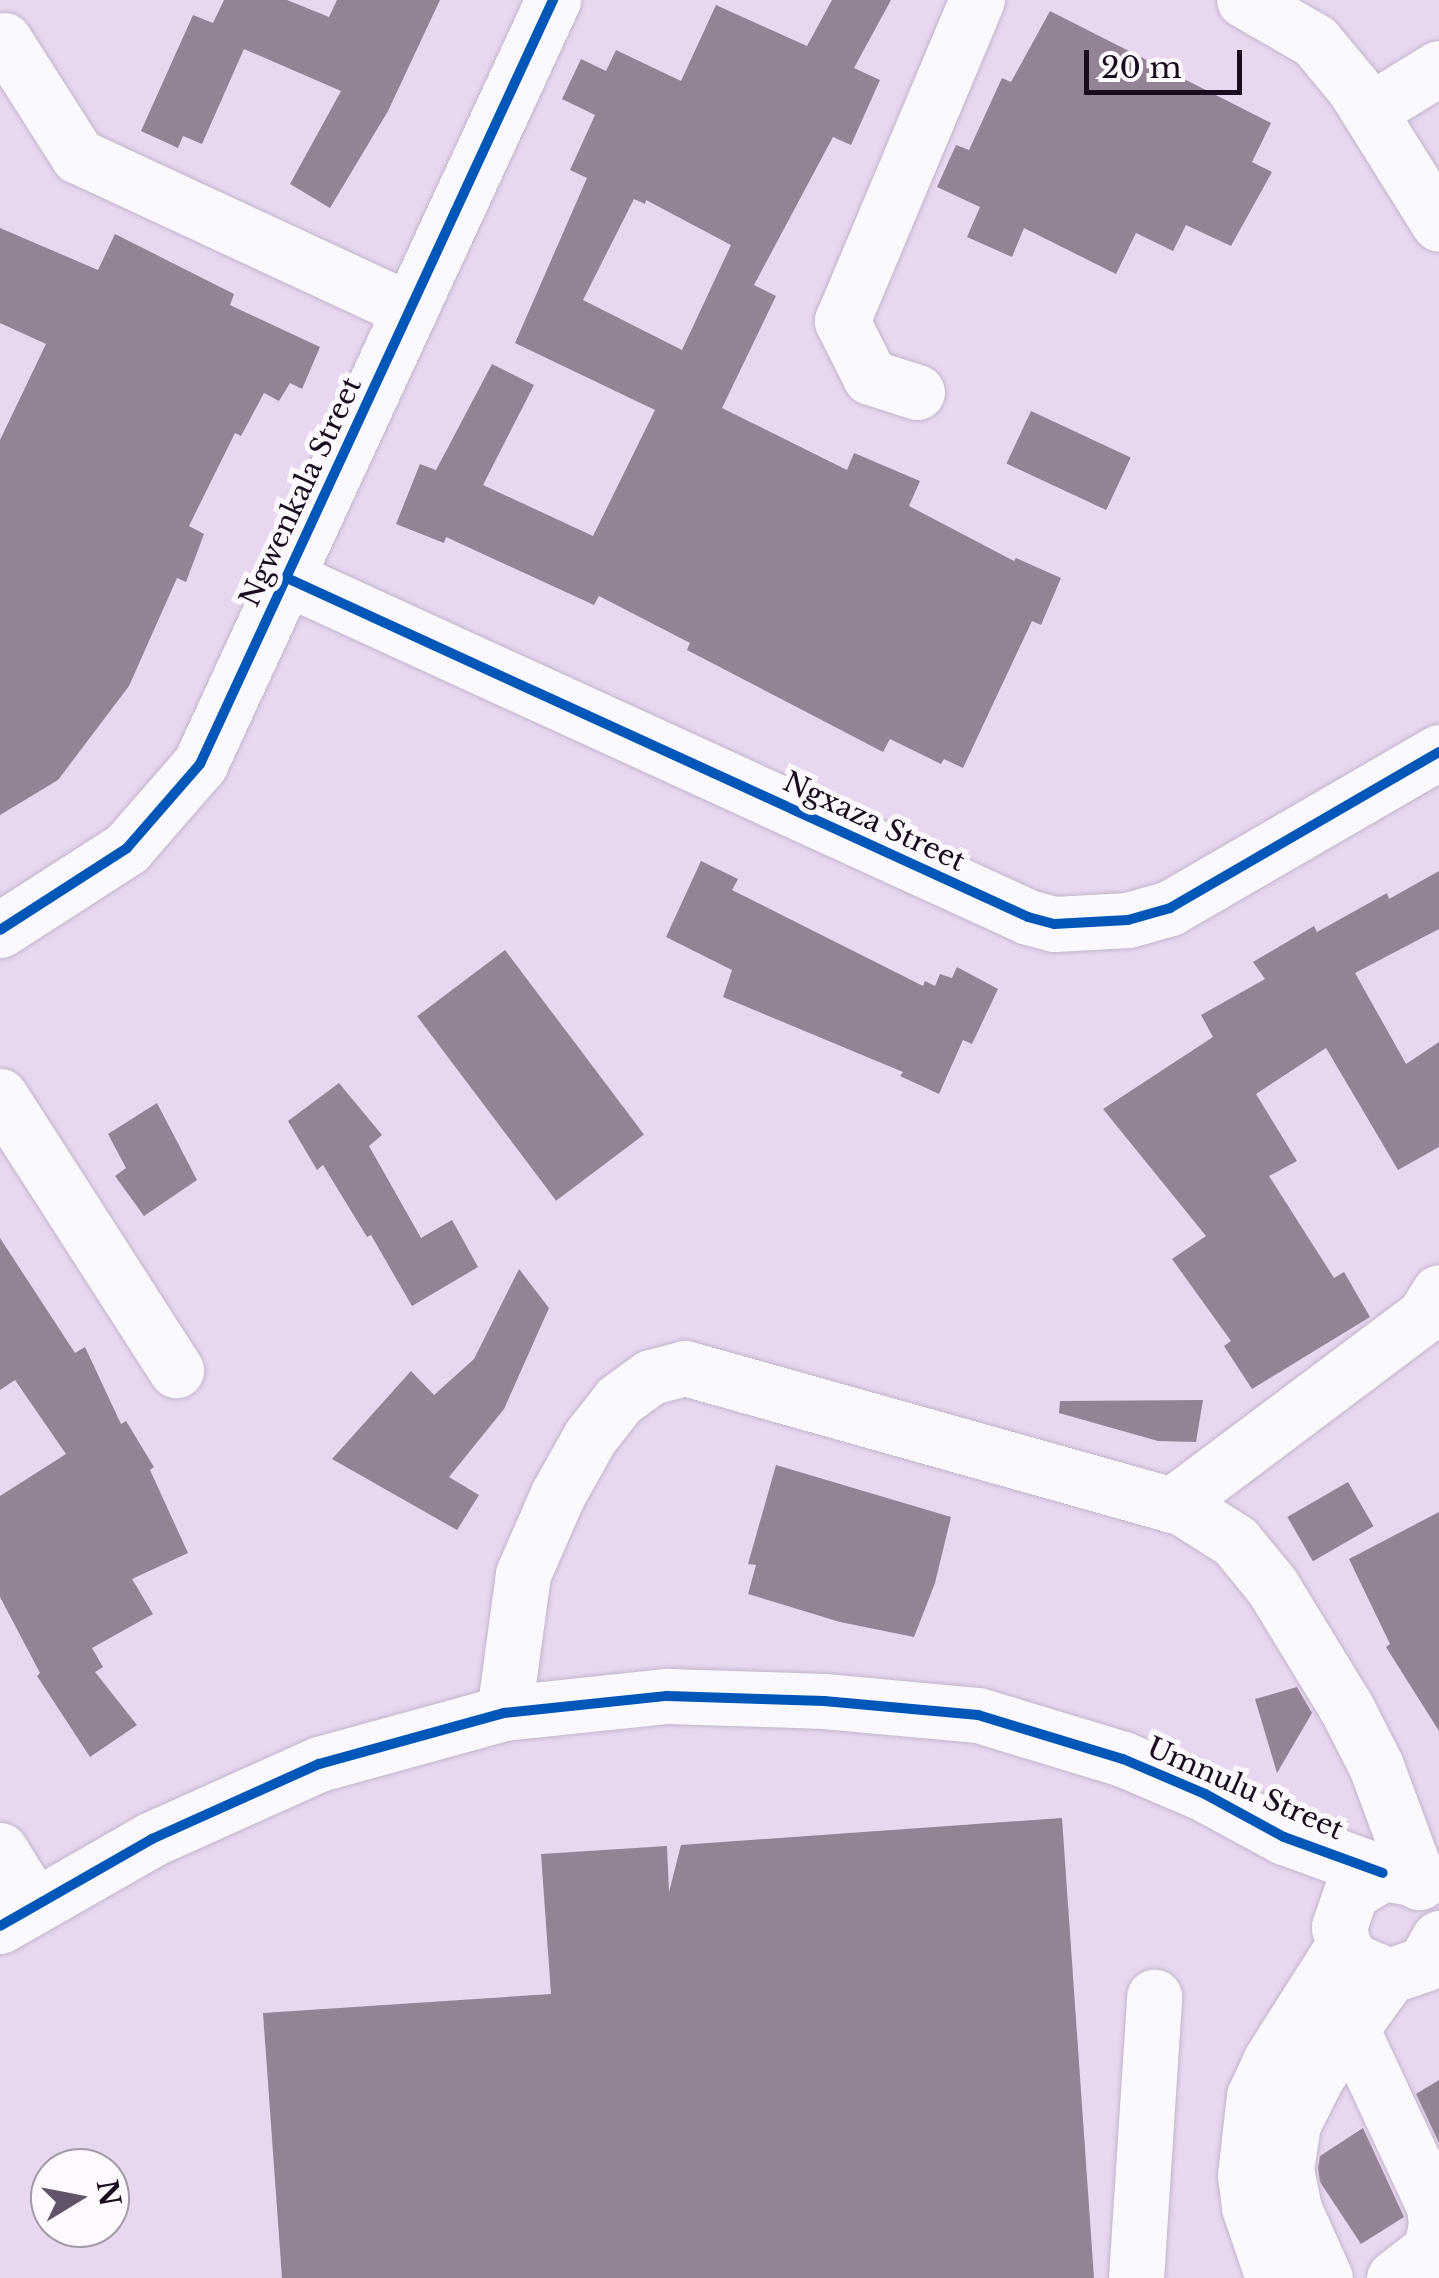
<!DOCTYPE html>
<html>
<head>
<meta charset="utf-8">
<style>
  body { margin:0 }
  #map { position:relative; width:1439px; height:2278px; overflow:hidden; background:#e7d8f0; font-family:"Libre Baskerville",serif }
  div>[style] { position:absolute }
  .building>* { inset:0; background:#928395; transform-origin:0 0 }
  .roads { filter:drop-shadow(0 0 2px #c2b5ca) drop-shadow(0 0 2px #c2b5ca) }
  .minor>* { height:55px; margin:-27.5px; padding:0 27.5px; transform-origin:27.5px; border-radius:27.5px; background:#fbf9fd }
  .cycleway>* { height:10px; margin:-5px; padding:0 5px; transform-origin:5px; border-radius:5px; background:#0057b8 }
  span { translate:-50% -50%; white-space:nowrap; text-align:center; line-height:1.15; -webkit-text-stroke:10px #fdf9ff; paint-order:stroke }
  .street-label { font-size:28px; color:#190c1f }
  .north { position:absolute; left:30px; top:2148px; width:100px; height:100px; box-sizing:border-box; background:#fdf9ff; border:2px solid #a29aa5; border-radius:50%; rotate:80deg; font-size:28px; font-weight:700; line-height:40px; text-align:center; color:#190c1f }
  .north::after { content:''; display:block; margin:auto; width:35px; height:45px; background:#615368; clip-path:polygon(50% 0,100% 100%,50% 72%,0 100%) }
  .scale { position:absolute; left:1084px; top:50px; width:158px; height:45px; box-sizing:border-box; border:5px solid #190c1f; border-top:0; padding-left:12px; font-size:30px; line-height:35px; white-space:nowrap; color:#190c1f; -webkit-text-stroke:8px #fdf9ff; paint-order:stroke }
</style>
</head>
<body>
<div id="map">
  <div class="building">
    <div style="clip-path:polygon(224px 0,287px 0,329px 17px,337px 0,440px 0,388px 111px,330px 208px,290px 184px,341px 91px,244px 49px,202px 144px,183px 136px,178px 148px,141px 131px,193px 15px,213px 23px)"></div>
    <div style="clip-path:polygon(evenodd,832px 0,891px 0,854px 68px,880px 80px,851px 145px,833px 137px,754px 285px,776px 296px,722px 408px,847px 470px,854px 453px,920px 481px,909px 506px,1014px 561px,1016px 558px,1061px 578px,1041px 625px,1032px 621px,963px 768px,944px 759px,941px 764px,890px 739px,883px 752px,687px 650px,690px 643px,599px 596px,594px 605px,446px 537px,444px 543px,396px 524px,420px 464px,436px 470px,492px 364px,534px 385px,483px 485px,593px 536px,655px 410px,515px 343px,587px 178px,570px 170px,595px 115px,562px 99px,581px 59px,606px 71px,616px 50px,681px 81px,716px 5px,807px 46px,832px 0,634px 199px,645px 204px,646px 200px,731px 245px,682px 350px,583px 300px,634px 199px)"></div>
    <div style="clip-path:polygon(1050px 11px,1271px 123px,1252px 162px,1272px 172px,1231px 246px,1186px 225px,1173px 251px,1136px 233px,1116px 274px,1024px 228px,1012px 257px,967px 237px,980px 207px,937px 187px,956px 145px,969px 150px,1002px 78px,1011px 82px)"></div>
    <div style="clip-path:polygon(0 228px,98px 270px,115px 234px,234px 294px,230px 305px,320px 347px,302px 389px,290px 383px,279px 401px,264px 393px,241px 436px,235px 433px,189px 526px,204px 534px,186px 582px,177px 578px,129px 686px,58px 780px,0 815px,0 440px,46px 344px,0 323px)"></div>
    <div style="left:1031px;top:411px;width:110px;height:58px;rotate:25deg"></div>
    <div style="clip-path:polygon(701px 861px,738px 879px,732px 890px,923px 986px,925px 981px,935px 986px,940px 974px,952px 978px,957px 967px,998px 989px,972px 1044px,963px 1040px,939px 1094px,900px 1076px,903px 1072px,723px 997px,732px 970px,666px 937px)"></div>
    <div style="clip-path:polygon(1439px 871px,1439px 929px,1355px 973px,1406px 1064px,1439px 1042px,1439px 1147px,1398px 1170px,1326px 1048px,1256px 1094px,1297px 1161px,1269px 1176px,1334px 1278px,1344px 1272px,1370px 1317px,1252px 1389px,1224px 1346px,1231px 1341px,1172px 1259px,1206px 1236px,1103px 1109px,1213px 1037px,1201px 1015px,1265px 979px,1253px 962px,1314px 926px,1317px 932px,1387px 893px,1389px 899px)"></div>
    <div style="left:505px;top:950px;width:231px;height:110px;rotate:53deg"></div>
    <div style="clip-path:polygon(339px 1083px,382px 1135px,369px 1146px,421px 1238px,452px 1220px,478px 1267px,412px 1306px,371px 1235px,367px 1237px,323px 1165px,317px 1170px,288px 1121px)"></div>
    <div style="clip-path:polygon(157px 1103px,197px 1180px,144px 1216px,115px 1176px,126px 1168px,108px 1134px)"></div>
    <div style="clip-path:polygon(0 1238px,75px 1353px,85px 1347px,121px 1424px,126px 1421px,154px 1467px,150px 1470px,188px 1553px,132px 1579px,153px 1614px,92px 1648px,103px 1667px,95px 1672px,137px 1725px,90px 1757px,37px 1676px,40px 1673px,0 1597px,0 1496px,66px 1454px,15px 1380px,0 1390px)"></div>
    <div style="clip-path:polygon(519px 1269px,549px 1308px,504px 1409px,449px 1477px,479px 1495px,457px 1530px,332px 1459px,411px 1371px,434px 1395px,474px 1359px)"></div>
    <div style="clip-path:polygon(1203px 1400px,1196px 1442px,1158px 1441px,1059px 1413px,1060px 1401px)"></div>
    <div style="clip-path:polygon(776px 1465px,951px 1517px,935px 1583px,914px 1637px,840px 1622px,748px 1594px,756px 1565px,748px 1564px)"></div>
    <div style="left:1348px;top:1482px;width:51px;height:70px;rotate:60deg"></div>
    <div style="clip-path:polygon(1439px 1512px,1439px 1731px,1386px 1647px,1390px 1644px,1349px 1559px)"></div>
    <div style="clip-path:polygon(1297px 1687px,1312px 1713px,1277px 1773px,1255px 1699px)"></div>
    <div style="clip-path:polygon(1062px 1818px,1094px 2278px,282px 2278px,263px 2013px,551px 1994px,541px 1854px,667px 1846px,669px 1892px,681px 1845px)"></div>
    <div style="clip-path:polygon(1439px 2080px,1439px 2143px,1416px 2094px)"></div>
    <div style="clip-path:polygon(1363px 2128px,1404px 2217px,1361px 2244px,1320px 2182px,1318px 2168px,1320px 2156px)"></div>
  </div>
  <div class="roads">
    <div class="minor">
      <div style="left:1244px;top:0;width:82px;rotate:30deg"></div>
      <div style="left:1315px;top:41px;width:61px;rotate:50.3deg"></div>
      <div style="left:1354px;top:88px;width:160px;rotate:58deg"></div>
      <div style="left:4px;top:40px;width:138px;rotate:57.5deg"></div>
      <div style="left:78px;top:156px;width:366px;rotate:24.9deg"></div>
      <div style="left:1369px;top:111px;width:82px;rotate:-31.6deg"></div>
      <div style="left:917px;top:392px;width:49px;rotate:-162.3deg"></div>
      <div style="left:870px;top:377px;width:63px;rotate:-116.6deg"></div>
      <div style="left:842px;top:321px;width:348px;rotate:-67.2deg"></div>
      <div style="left:287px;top:578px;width:815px;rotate:24.58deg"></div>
      <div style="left:1028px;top:917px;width:27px;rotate:15deg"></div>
      <div style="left:1054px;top:924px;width:74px;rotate:-3.1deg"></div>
      <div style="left:1128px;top:920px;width:44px;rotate:-15.9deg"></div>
      <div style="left:1170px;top:908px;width:311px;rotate:-30.1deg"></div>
      <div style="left:0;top:930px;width:151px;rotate:-32.8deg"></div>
      <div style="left:127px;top:848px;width:111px;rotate:-49deg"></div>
      <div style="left:200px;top:764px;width:842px;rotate:-65.2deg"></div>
      <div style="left:0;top:1096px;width:326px;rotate:57.3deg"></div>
      <div style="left:1172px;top:1505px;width:315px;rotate:-36.9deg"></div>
      <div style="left:1424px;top:1316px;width:28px;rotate:-58deg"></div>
      <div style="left:504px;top:1713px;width:140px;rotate:-82.2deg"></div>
      <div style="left:523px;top:1574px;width:87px;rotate:-66.4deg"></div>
      <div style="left:558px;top:1494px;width:65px;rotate:-60.7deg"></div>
      <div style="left:590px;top:1437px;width:47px;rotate:-51.9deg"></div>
      <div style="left:619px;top:1400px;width:39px;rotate:-36deg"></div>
      <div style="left:651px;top:1377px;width:35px;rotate:-15deg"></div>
      <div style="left:685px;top:1368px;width:517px;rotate:15.7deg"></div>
      <div style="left:1183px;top:1508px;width:62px;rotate:32.4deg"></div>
      <div style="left:1235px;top:1541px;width:58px;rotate:50.6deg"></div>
      <div style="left:1272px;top:1586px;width:142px;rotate:58.6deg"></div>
      <div style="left:1346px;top:1707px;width:66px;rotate:63deg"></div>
      <div style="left:1376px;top:1766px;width:124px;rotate:69.7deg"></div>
      <div style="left:0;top:1850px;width:65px;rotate:58.3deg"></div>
      <div style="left:1411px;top:1878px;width:28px;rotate:-170deg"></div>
      <div style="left:1383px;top:1873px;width:37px;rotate:149deg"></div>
      <div style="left:1351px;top:1892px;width:37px;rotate:109deg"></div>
      <div style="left:1339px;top:1927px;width:19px;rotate:78deg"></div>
      <div style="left:1343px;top:1946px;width:19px;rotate:54deg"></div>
      <div style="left:1354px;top:1961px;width:38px;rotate:23deg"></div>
      <div style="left:1389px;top:1976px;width:37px;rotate:-19deg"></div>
      <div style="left:1424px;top:1964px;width:30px;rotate:-60deg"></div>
      <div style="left:0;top:1926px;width:175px;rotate:-29.8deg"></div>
      <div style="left:152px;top:1839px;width:183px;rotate:-24.2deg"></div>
      <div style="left:319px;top:1764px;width:192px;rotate:-15.4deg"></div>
      <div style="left:504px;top:1713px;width:164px;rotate:-6deg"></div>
      <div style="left:667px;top:1696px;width:157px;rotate:1.8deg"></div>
      <div style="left:824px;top:1701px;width:155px;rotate:5.2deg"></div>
      <div style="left:978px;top:1715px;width:152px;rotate:16.9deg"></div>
      <div style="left:1123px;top:1759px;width:89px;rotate:23.1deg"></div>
      <div style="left:1205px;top:1794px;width:90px;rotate:28.6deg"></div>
      <div style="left:1284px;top:1837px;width:105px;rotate:20deg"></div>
      <div style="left:1350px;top:2026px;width:199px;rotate:65deg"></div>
      <div style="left:1434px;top:2206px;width:19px;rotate:84deg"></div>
      <div style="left:1436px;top:2225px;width:25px;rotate:102deg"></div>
      <div style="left:1431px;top:2249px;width:47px;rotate:141.9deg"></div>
      <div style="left:1136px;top:2278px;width:282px;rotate:-86.3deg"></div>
      <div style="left:1273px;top:2278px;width:75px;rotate:-108.7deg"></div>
      <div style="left:1249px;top:2207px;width:32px;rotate:-97deg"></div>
      <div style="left:1245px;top:2175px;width:80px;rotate:-83.5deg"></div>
      <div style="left:1254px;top:2096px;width:38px;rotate:-65deg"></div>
      <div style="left:1270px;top:2061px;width:136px;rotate:-57.6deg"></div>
      <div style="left:1325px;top:2278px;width:76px;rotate:-114.2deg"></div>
      <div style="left:1294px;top:2209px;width:41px;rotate:-101.3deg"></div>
      <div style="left:1286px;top:2169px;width:46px;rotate:-81.2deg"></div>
      <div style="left:1293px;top:2124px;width:54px;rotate:-63.4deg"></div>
      <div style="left:1317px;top:2076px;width:123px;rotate:-54.2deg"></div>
    </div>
  </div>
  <div class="cycleway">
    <div style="left:287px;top:578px;width:815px;rotate:24.58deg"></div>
    <div style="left:1028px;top:917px;width:27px;rotate:15deg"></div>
    <div style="left:1054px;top:924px;width:74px;rotate:-3.1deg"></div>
    <div style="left:1128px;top:920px;width:44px;rotate:-15.9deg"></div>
    <div style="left:1170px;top:908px;width:311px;rotate:-30.1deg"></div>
    <div style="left:0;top:930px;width:151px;rotate:-32.8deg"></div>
    <div style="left:127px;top:848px;width:111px;rotate:-49deg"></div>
    <div style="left:200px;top:764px;width:842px;rotate:-65.2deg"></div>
    <div style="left:0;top:1926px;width:175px;rotate:-29.8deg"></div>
    <div style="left:152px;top:1839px;width:183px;rotate:-24.2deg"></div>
    <div style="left:319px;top:1764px;width:192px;rotate:-15.4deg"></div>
    <div style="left:504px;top:1713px;width:164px;rotate:-6deg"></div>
    <div style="left:667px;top:1696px;width:157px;rotate:1.8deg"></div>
    <div style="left:824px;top:1701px;width:155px;rotate:5.2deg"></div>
    <div style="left:978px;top:1715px;width:152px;rotate:16.9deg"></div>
    <div style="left:1123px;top:1759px;width:89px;rotate:23.1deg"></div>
    <div style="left:1205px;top:1794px;width:90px;rotate:28.6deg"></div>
    <div style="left:1284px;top:1837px;width:105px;rotate:20deg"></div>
  </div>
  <div class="street-label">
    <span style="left:301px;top:492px;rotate:-65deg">Ngwenkala Street</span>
    <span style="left:874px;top:822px;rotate:25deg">Ngxaza Street</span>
    <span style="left:1245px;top:1789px;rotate:24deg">Umnulu Street</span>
  </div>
  <div class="north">N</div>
  <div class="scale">20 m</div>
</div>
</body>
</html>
